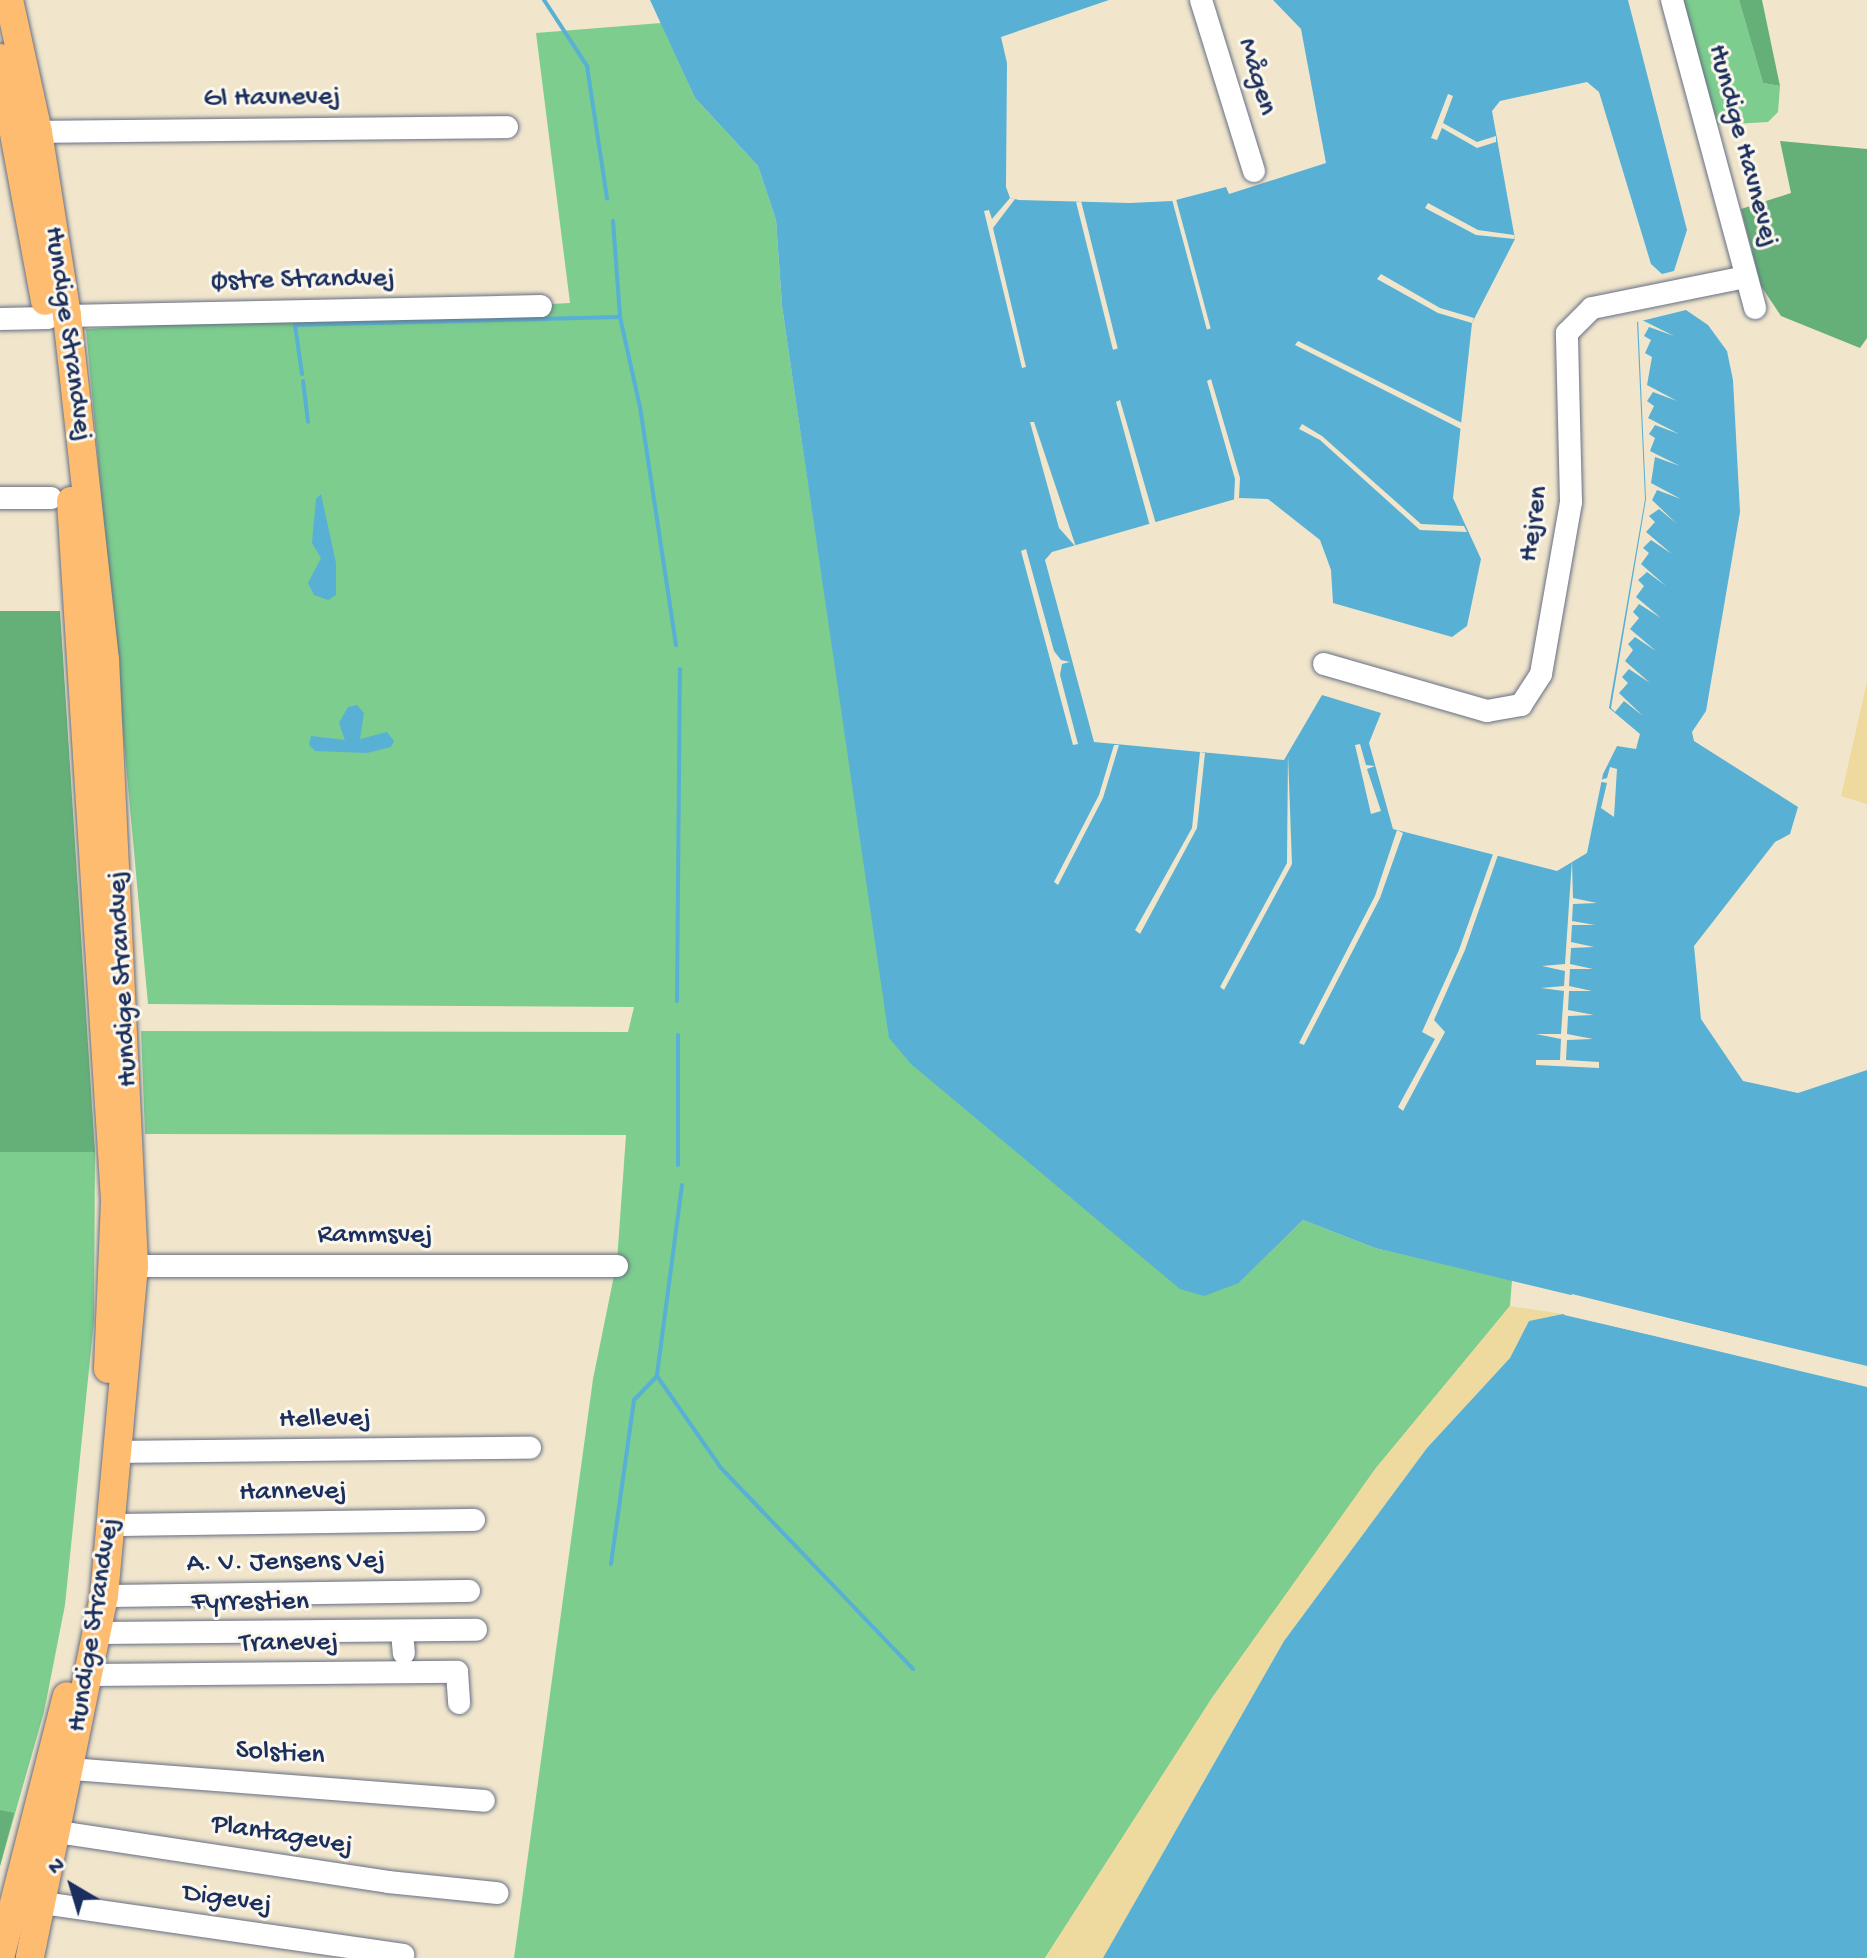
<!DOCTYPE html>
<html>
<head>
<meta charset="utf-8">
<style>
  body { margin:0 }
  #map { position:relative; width:1867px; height:1958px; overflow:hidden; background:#f1e6cc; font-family:"Gochi Hand",sans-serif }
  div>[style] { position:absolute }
  .green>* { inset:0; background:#7ccd8e }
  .forest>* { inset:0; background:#65b079 }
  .sand>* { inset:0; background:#eeda9e }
  .water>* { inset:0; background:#58b0d5 }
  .pier>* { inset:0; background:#f1e6cc; transform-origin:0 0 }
  .stream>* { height:4px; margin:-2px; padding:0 2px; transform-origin:2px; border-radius:2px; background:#58b0d5 }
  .roads { filter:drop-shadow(0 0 2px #666f84) drop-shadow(0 0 2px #666f84) }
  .minor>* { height:22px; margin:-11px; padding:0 11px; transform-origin:11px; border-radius:11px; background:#fff }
  .major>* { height:28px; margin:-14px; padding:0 14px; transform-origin:14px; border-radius:14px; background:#fdbc70 }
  span { translate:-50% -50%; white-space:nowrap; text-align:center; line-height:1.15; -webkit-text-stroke:6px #fbf7ec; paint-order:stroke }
  .street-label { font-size:28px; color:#1b2f5e }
  .north { position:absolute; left:32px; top:1846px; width:80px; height:80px; -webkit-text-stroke:6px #fbf7ec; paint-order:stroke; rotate:322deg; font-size:22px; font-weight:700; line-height:32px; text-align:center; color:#1b2f5e }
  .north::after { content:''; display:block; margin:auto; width:28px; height:36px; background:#1b2f5e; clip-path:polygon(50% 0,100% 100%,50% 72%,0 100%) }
</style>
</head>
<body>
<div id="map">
  <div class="green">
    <div style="clip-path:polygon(1681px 0,1739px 0,1763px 83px,1780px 86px,1778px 112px,1768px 122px,1718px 125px)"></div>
    <div style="clip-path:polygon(661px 23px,695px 98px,758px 166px,776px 220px,782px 306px,890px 1038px,1239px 1283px,1303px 1220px,1375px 1248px,1512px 1280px,1510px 1306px,1376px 1468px,1212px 1698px,1045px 1958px,514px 1958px,593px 1379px,617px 1261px,626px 1135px,145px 1134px,141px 1031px,628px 1032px,634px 1007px,148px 1004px,86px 329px,570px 303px,536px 33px)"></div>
    <div style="clip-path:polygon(0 1152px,95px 1152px,94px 1320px,65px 1605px,44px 1712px,0 1866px)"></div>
  </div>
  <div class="forest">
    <div style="clip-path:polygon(1739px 0,1762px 0,1780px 86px,1763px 83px)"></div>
    <div style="clip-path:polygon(1780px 141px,1867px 149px,1867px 338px,1860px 348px,1781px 316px,1761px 286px,1741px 209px,1791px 193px)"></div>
    <div style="clip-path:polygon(0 611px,60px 611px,95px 1152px,0 1152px)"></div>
    <div style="clip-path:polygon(0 1810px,14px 1813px,0 1866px)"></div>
  </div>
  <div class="sand">
    <div style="clip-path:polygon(1867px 682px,1867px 804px,1841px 796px)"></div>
    <div style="clip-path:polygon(1510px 1306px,1563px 1314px,1529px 1321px,1510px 1358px,1427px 1448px,1284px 1641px,1103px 1958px,1045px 1958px,1212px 1698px,1376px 1468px)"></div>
  </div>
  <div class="water">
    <div style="clip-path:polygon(650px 0,1109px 0,1001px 37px,1007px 63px,1006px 187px,1010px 198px,1019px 200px,1130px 203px,1172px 201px,1226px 187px,1229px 194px,1326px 163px,1301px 29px,1273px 0,1628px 0,1687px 230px,1674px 271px,1662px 274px,1651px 264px,1599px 92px,1587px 82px,1500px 101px,1492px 111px,1515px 239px,1472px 323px,1453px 498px,1481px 559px,1467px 626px,1452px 637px,1333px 603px,1331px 570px,1320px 540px,1268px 499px,1239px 498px,1052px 552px,1045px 560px,1094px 742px,1284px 760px,1322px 695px,1381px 713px,1369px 743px,1393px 829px,1557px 871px,1587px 853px,1603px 774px,1617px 746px,1636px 749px,1640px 734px,1609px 708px,1645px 499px,1637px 322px,1686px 310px,1708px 325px,1727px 351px,1733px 380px,1740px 512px,1706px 711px,1692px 732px,1694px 741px,1798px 807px,1790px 834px,1775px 842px,1694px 946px,1701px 1019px,1743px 1081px,1798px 1093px,1867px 1070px,1867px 1366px,1375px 1248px,1303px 1220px,1239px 1283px,1204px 1296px,1180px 1289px,911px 1064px,889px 1038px,782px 306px,776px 220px,758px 166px,695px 98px)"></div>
    <div style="clip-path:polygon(321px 494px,336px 563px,336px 595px,328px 600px,314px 595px,308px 583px,321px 558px,312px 543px,316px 499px)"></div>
    <div style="clip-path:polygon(357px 705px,364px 713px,360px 739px,387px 732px,394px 741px,391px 747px,367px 753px,315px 751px,309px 745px,311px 736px,345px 740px,339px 723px,348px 707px)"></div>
    <div style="clip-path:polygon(1563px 1314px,1867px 1387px,1867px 1958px,1103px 1958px,1284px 1641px,1427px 1448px,1510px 1358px,1529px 1321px)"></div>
  </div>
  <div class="pier">
    <div style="clip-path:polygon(1448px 94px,1453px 96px,1443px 123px,1477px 142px,1496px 136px,1496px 142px,1477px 148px,1442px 128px,1437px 140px,1431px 138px)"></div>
    <div style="clip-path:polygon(1010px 198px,1015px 199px,993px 228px,1026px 367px,1022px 368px,984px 211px,989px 210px,992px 219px)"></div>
    <div style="left:1176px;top:199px;width:134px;height:4px;rotate:75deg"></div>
    <div style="left:1081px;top:201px;width:152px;height:5px;rotate:76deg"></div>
    <div style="clip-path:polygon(1428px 203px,1478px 230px,1514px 235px,1515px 239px,1476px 235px,1425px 208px)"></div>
    <div style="clip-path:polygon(1381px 274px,1440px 308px,1474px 318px,1472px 323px,1438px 313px,1377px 279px)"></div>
    <div style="clip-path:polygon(1638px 318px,1674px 336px,1649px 327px,1644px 336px,1651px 340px,1645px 353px,1652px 357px,1647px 385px,1677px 401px,1653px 392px,1647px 401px,1654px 406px,1648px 418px,1679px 434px,1655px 425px,1649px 434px,1655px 438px,1650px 451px,1680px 466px,1655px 457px,1651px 483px,1681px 499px,1657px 490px,1652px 500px,1677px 524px,1659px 509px,1649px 516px,1655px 522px,1646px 532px,1672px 554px,1651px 540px,1643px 548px,1649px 553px,1641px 564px,1666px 586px,1647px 572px,1638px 580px,1644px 586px,1636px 597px,1661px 618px,1639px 604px,1633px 612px,1639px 618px,1630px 629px,1656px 651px,1635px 637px,1628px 644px,1633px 650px,1625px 661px,1650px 683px,1629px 669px,1622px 677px,1628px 683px,1619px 693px,1643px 716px,1624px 701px,1615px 712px,1611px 708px,1646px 499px)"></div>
    <div style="clip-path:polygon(1298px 341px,1462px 423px,1461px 429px,1295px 345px)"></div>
    <div style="clip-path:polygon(1211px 379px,1240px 478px,1239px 498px,1234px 500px,1235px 479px,1207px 381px)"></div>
    <div style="clip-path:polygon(1120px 400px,1156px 524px,1150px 526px,1116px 402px)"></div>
    <div style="clip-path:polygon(1030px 422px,1034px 422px,1076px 547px,1059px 528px)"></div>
    <div style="clip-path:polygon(1302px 424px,1322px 436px,1421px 524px,1464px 526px,1467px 532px,1420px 530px,1320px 440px,1299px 429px)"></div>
    <div style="clip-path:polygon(1026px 549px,1054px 651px,1061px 660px,1070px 662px,1062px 664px,1060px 675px,1078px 744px,1073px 745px,1021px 551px)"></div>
    <div style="clip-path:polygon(1360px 744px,1366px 765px,1375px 766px,1367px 769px,1381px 811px,1371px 814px,1355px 745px)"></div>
    <div style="clip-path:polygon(1114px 745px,1119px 745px,1103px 798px,1058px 885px,1054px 882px,1099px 795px)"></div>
    <div style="clip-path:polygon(1200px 752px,1205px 753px,1197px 828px,1140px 934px,1135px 930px,1192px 828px)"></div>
    <div style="clip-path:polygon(1288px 754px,1292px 864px,1224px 990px,1220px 987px,1287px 863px)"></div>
    <div style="clip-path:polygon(1610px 767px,1617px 769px,1614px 817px,1601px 808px,1607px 783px,1597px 781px,1607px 778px)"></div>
    <div style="clip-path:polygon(1397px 830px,1403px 833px,1380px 898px,1304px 1045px,1299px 1043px,1375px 896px)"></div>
    <div style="clip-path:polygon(1493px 854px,1498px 855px,1465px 950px,1434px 1020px,1445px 1032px,1403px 1111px,1398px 1107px,1435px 1039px,1422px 1032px,1459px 950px)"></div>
    <div style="clip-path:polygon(1572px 860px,1573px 898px,1597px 903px,1573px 904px,1572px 921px,1595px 925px,1572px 925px,1571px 942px,1594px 947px,1571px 948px,1570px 964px,1593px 969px,1570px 969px,1569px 986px,1592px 991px,1569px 991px,1568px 1010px,1594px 1015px,1568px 1016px,1567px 1034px,1593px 1039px,1567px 1040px,1566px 1060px,1599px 1062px,1599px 1068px,1536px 1065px,1536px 1060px,1560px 1060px,1561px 1039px,1536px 1034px,1561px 1034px,1564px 991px,1541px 988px,1564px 986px,1565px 971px,1542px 966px,1565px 964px)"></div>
    <div style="left:1572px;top:1294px;width:304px;height:4px;rotate:14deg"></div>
    <div style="left:1565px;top:1311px;width:310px;height:4px;rotate:13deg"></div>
  </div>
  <div class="stream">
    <div style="left:544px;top:0;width:79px;rotate:56.9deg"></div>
    <div style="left:587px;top:66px;width:134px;rotate:81.4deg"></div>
    <div style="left:613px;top:221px;width:96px;rotate:85.8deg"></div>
    <div style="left:620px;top:317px;width:92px;rotate:77.5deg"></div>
    <div style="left:640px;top:407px;width:241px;rotate:81.4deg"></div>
    <div style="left:302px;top:374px;width:49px;rotate:-98.1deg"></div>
    <div style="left:295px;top:325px;width:324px;rotate:-1.4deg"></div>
    <div style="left:303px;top:381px;width:41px;rotate:83deg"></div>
    <div style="left:677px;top:1001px;width:332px;rotate:-89.5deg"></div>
    <div style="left:678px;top:1035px;width:130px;rotate:90deg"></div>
    <div style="left:682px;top:1185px;width:193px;rotate:97.5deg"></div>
    <div style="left:657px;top:1376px;width:112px;rotate:55.2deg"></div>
    <div style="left:721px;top:1468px;width:278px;rotate:46.3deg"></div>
    <div style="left:611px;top:1564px;width:166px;rotate:-82deg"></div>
    <div style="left:634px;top:1400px;width:33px;rotate:-46deg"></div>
  </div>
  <div class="roads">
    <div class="minor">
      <div style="left:1201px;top:0;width:179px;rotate:72.8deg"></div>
      <div style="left:1672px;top:0;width:319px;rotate:74.9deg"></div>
      <div style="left:38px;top:132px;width:469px;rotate:-0.6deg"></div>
      <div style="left:67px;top:316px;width:474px;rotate:-1.2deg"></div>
      <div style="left:0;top:319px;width:48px;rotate:-1.2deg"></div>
      <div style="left:0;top:498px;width:51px"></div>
      <div style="left:1324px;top:664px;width:170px;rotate:16.1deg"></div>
      <div style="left:1487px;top:711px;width:35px;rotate:-10deg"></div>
      <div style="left:1521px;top:705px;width:37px;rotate:-57deg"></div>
      <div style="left:1541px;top:674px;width:175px;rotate:-80.1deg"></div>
      <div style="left:1571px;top:502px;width:169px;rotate:-91.4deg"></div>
      <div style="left:1567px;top:333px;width:35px;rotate:-45deg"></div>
      <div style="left:1592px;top:308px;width:157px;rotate:-11.4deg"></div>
      <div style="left:134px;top:1266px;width:483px"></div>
      <div style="left:120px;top:1452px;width:410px;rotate:-0.6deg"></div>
      <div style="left:113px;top:1525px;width:361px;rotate:-0.8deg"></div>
      <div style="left:104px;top:1596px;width:365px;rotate:-0.8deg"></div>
      <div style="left:402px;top:1632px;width:21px;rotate:85deg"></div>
      <div style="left:98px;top:1633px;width:378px;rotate:-0.5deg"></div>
      <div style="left:90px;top:1675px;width:367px;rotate:-0.5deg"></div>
      <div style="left:457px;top:1672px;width:31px;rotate:86deg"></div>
      <div style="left:71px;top:1769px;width:414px;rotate:4.4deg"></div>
      <div style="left:58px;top:1832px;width:334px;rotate:8.6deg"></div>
      <div style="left:388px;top:1882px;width:110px;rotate:5.8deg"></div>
      <div style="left:43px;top:1903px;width:364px;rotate:8.2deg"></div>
    </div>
    <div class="major">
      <div style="left:9px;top:0;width:135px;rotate:77.6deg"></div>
      <div style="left:38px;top:132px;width:186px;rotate:81deg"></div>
      <div style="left:67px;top:316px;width:345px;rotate:83.7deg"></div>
      <div style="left:105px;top:659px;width:608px;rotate:87.26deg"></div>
      <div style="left:134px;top:1266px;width:331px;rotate:95.2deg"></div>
      <div style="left:104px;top:1596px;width:369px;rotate:101.6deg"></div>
      <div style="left:0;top:58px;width:247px;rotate:79.5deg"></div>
      <div style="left:71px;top:501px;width:701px;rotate:86.4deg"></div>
      <div style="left:115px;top:1201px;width:168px;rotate:92.4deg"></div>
      <div style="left:0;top:1958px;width:270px;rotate:-75.7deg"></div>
    </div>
  </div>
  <div class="street-label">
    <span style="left:1256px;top:77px;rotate:73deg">Mågen</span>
    <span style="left:272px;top:99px;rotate:-1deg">Gl Havnevej</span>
    <span style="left:1742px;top:146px;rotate:75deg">Hundige Havnevej</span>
    <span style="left:303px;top:281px;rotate:-1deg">Østre Strandvej</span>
    <span style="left:67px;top:334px;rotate:82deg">Hundige Strandvej</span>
    <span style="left:1535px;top:524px;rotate:-82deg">Hejren</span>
    <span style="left:124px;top:979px;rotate:-93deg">Hundige Strandvej</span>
    <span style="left:375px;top:1236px">Rammsvej</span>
    <span style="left:325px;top:1420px;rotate:-1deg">Hellevej</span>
    <span style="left:293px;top:1493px;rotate:-1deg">Hannevej</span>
    <span style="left:286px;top:1563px;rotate:-1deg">A. V. Jensens Vej</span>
    <span style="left:250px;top:1603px">Fyrrestien</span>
    <span style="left:95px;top:1625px;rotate:-81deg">Hundige Strandvej</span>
    <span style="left:289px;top:1644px;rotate:-1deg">Tranevej</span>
    <span style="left:280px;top:1754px;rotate:4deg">Solstien</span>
    <span style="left:282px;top:1836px;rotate:9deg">Plantagevej</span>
    <span style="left:227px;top:1900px;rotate:8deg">Digevej</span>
  </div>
  <div class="north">N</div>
</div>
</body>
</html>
